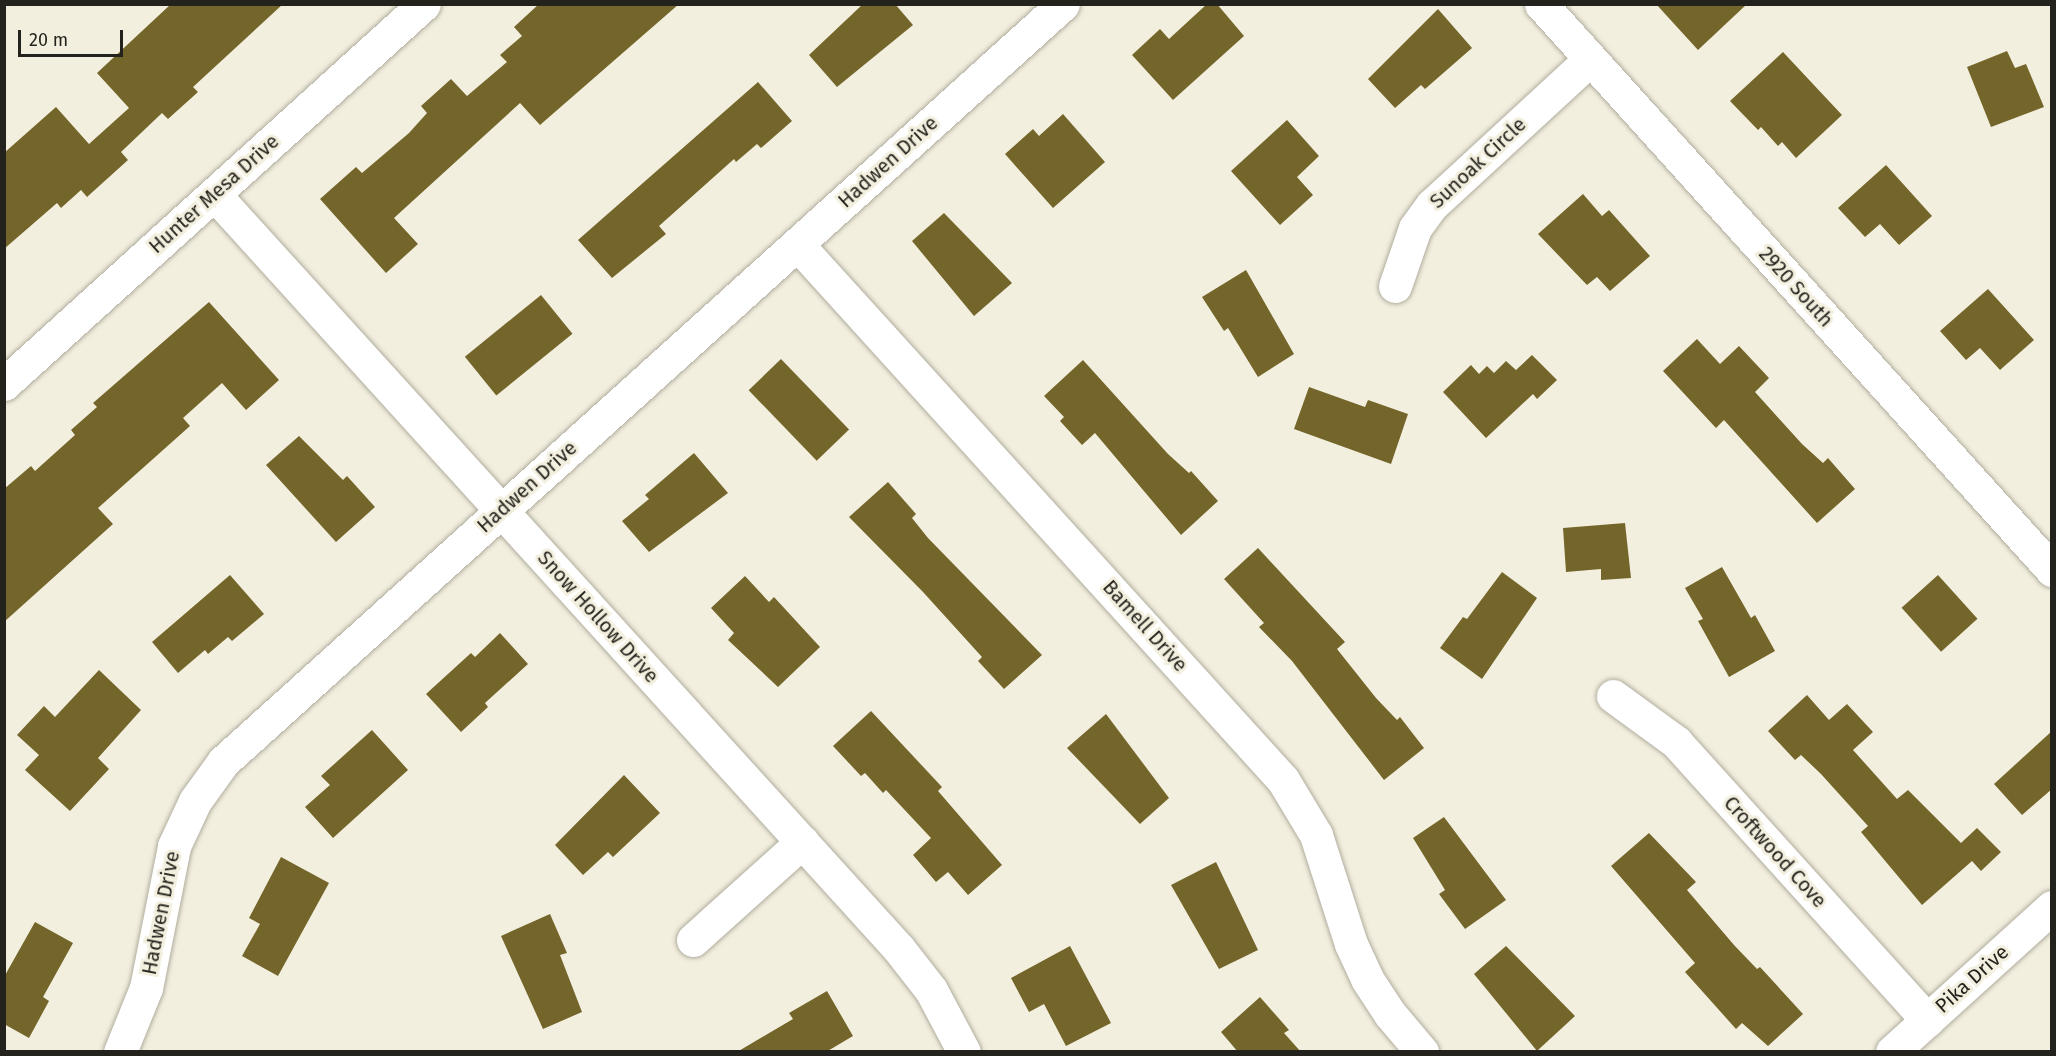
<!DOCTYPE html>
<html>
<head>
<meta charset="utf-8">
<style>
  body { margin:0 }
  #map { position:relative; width:2056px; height:1056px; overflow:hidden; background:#f3efdf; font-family:"Fira Sans",sans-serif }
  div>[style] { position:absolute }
  .building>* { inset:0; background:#74662a; transform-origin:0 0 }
  .roads { filter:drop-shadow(0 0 2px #b1ad9e) drop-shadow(0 0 2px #b1ad9e) }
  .street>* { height:33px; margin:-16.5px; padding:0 16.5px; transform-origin:16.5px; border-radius:16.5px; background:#fff }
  span { translate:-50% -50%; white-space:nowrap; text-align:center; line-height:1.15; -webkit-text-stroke:6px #f3efdf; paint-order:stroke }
  .street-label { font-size:20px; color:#24221c }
  .frame { position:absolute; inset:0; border:6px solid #24221c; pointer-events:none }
  .scale { position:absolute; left:18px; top:30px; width:105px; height:27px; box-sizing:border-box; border:3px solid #24221c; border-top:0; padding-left:8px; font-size:18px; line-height:21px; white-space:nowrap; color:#24221c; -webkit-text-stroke:4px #f3efdf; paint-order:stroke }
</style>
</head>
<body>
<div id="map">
  <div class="building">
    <div style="clip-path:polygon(171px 4px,283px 4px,193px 87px,198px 92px,168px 119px,162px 113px,121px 152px,128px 160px,87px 197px,81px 190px,61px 208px,57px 203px,4px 249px,4px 153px,56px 107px,89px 144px,129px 108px,97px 73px)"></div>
    <div style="clip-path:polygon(539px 4px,679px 4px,540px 125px,520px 103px,394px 218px,418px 244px,386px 273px,320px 199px,356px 167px,362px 173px,409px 133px,427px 113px,421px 106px,451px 79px,467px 96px,507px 62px,500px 55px,522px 36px,514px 27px)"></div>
    <div style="clip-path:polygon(863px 4px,895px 4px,913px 25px,837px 87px,809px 55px)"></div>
    <div style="clip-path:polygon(1207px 4px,1217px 4px,1244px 36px,1173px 100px,1132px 55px,1160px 29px,1169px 39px)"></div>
    <div style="clip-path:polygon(1656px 4px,1747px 4px,1698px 50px)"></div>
    <div style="clip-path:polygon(1438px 9px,1472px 48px,1425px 89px,1421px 85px,1395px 108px,1368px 79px)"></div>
    <div style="clip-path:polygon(2007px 51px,2015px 68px,2026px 64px,2044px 107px,1991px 127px,1967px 67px)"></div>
    <div style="clip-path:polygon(1783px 52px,1842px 115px,1796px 158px,1782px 142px,1778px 146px,1761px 127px,1758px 130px,1730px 101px)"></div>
    <div style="clip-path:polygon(758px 82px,792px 121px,761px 148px,757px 144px,736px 162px,734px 159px,659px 226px,666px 234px,612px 278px,578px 240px)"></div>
    <div style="clip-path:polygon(1063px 114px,1105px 162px,1053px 208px,1005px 154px,1033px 129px,1039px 136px)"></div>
    <div style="clip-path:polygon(1287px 120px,1319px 156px,1297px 177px,1313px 195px,1280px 225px,1231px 171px)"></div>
    <div style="clip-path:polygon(1886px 165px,1932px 216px,1899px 245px,1880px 224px,1865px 237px,1838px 208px)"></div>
    <div style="clip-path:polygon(1583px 194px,1602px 216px,1609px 210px,1650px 256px,1610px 291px,1597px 277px,1587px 285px,1538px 234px)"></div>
    <div style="clip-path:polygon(944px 213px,1012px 283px,974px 316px,912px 241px)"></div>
    <div style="clip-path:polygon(1246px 270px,1294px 354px,1258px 377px,1228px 328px,1224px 331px,1202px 297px)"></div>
    <div style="clip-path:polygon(1988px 289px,2034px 340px,2000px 370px,1980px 348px,1966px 360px,1940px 331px)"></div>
    <div style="left:541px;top:295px;width:50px;height:98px;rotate:51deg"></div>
    <div style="clip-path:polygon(209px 302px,279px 380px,246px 410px,222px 383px,183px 418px,190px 426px,98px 508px,113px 524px,4px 622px,4px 489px,31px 466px,35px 471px,75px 435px,71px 430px,97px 407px,93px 403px)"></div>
    <div style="clip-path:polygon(1697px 339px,1720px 364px,1739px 346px,1769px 378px,1755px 392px,1802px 444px,1823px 463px,1828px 458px,1855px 489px,1817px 523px,1724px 420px,1716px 428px,1663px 371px)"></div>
    <div style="clip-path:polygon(1532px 355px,1557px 380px,1537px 399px,1533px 394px,1486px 438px,1443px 392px,1471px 365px,1479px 374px,1487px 366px,1494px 373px,1506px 361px,1516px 370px)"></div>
    <div style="left:781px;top:359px;width:98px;height:45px;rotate:46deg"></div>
    <div style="clip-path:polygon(1083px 360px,1168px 454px,1189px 473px,1191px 471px,1218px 501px,1181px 535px,1095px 433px,1082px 445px,1060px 421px,1064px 417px,1044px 396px)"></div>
    <div style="clip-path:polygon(1309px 387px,1365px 407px,1368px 400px,1408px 414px,1391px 464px,1294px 429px)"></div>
    <div style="clip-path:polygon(299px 436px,343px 480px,347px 476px,375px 507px,336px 542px,266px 465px)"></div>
    <div style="clip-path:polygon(694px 453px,728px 493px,649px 552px,622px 521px,649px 499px,645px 495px)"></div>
    <div style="clip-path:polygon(888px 482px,916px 514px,912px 518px,928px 538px,1042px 655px,1004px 689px,978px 661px,982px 657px,923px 592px,849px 517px)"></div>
    <div style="clip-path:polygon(1625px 523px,1631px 578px,1601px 580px,1601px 569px,1566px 572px,1563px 528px)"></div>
    <div style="clip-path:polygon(1258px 548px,1345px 642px,1337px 649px,1376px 698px,1397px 720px,1400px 717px,1424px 748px,1384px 780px,1292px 661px,1259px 627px,1264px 623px,1224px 579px)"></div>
    <div style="clip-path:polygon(1722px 567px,1751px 618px,1755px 615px,1775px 651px,1729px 677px,1698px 621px,1703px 619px,1685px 588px)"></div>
    <div style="clip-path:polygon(1502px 572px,1537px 598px,1482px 679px,1440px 648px,1463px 617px,1467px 619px)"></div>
    <div style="clip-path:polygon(230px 575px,264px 614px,232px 641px,228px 637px,208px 654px,205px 650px,178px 673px,152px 642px)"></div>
    <div style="left:1938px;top:575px;width:59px;height:49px;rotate:48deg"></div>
    <div style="clip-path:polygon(745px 576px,769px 602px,774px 597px,820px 647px,778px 687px,728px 640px,734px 633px,711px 608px)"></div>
    <div style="clip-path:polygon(500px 633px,528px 664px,485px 703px,488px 707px,461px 732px,426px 694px,471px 653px,475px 657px)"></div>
    <div style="clip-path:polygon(99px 670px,141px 710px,98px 758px,109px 769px,70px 811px,25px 770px,39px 755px,17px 735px,44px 706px,55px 717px)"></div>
    <div style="clip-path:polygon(1807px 695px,1829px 720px,1847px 704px,1873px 732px,1853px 750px,1897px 799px,1908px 790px,1961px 843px,1977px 828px,2001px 852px,1981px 871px,1972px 861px,1922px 905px,1861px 832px,1868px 826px,1821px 774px,1801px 755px,1795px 760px,1768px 731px)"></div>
    <div style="clip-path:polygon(871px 711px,942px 787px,938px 791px,1002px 865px,968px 895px,948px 872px,936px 882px,913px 855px,931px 838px,886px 790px,883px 793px,865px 773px,861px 776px,833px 746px)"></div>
    <div style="clip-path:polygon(1106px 714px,1169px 798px,1140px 824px,1067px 748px)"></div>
    <div style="clip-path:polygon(372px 730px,408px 770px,333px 838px,305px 807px,330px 785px,321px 776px)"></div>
    <div style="clip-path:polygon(2052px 731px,2052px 789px,2022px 815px,1994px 784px)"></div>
    <div style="clip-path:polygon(624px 775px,660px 813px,613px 857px,608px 852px,583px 875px,555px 845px)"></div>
    <div style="clip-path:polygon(1444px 817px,1506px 900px,1465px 929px,1439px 894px,1445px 890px,1413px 838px)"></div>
    <div style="clip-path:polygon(1649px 833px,1696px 882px,1687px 890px,1734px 945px,1757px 969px,1760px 967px,1803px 1014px,1768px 1046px,1742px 1023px,1736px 1029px,1685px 972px,1695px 963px,1611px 866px)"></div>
    <div style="clip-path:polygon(281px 857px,329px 883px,278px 976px,242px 956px,260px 924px,249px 918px)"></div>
    <div style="clip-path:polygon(1216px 862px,1258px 950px,1219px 969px,1171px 885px)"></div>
    <div style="clip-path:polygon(550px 914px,567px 953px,560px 955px,582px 1012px,543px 1029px,501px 936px)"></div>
    <div style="clip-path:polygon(35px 922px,73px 943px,43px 997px,49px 1001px,29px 1038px,4px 1024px,4px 977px)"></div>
    <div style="clip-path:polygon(1070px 946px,1111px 1023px,1066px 1046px,1044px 1004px,1029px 1012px,1011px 978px)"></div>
    <div style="clip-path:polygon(1506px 946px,1575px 1016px,1537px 1051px,1474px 974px)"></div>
    <div style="clip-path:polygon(827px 991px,853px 1036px,826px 1052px,737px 1052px,793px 1019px,789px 1013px)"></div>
    <div style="clip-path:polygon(1260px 997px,1289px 1030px,1284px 1033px,1301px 1052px,1238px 1052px,1221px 1032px)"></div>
  </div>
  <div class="roads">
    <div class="street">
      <div style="left:1541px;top:4px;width:763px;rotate:47.92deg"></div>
      <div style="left:214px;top:194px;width:1019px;rotate:47.78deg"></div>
      <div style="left:899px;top:949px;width:52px;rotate:52deg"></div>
      <div style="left:931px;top:990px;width:70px;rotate:62deg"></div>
      <div style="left:797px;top:244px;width:724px;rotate:47.8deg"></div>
      <div style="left:1283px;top:780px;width:64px;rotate:59deg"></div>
      <div style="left:1316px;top:835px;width:114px;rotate:72.2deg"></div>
      <div style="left:1351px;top:944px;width:38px;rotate:65deg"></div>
      <div style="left:1367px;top:979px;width:42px;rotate:56.7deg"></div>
      <div style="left:1390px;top:1014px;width:50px;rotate:49.9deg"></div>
      <div style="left:1395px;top:286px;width:61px;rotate:-71deg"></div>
      <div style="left:1415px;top:228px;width:29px;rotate:-54deg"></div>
      <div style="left:1432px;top:205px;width:215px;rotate:-42.7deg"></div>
      <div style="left:4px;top:384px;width:566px;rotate:-42.14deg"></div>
      <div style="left:1613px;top:696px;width:78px;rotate:36.1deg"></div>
      <div style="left:1676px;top:742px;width:375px;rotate:47.9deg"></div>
      <div style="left:693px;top:940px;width:147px;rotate:-42deg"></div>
      <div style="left:120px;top:1052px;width:69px;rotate:-67.9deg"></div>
      <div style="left:146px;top:988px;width:145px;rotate:-78.8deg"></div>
      <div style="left:174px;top:846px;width:50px;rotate:-65deg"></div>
      <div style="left:195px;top:801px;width:48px;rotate:-54.3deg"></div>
      <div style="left:223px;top:762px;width:1131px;rotate:-42.06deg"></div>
      <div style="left:1892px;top:1052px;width:216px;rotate:-42.2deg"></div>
    </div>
  </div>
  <div class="street-label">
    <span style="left:888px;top:162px;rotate:-42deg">Hadwen Drive</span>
    <span style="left:1478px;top:163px;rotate:-43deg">Sunoak Circle</span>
    <span style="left:214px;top:194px;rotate:-42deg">Hunter Mesa Drive</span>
    <span style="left:1796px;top:287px;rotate:48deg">2920 South</span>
    <span style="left:527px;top:487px;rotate:-42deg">Hadwen Drive</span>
    <span style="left:598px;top:617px;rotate:48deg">Snow Hollow Drive</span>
    <span style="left:1145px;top:626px;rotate:48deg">Bamell Drive</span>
    <span style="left:1775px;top:852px;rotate:48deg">Croftwood Cove</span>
    <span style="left:161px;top:913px;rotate:-79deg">Hadwen Drive</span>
    <span style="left:1972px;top:979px;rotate:-42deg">Pika Drive</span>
  </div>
  <div class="frame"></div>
  <div class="scale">20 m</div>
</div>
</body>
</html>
